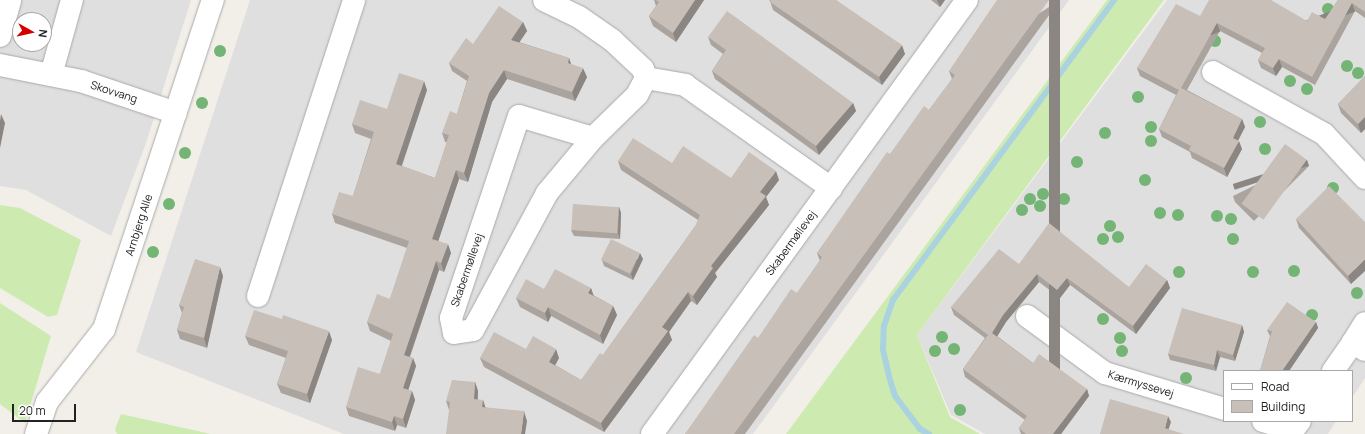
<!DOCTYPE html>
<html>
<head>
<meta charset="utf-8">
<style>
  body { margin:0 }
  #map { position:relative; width:1365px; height:434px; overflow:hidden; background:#f2efe9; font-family:Manrope,sans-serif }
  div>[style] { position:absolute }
  .residential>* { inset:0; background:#e0dfdf }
  .grass>* { inset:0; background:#cdebb0 }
  .stream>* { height:6px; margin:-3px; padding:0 3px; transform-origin:3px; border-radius:3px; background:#aad3df }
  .roads { filter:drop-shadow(0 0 1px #a9a9a9) drop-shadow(0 0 1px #a9a9a9) }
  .minor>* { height:22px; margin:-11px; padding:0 11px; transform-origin:11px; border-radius:11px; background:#fff }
  .trees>* { width:12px; height:12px; margin:-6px; border-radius:50%; background:#74b475 }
  .wall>* { inset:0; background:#aba49e }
  .shaded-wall>* { inset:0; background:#8b8681; transform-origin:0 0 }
  .building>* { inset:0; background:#c7bfb8; transform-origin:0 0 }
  span { translate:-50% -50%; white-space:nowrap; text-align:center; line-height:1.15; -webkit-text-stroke:4px #fff; paint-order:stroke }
  .street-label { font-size:11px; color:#222 }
  .legend { position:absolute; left:1223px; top:370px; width:130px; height:52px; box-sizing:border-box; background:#fff; border:1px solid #a7a7a7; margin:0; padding:5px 7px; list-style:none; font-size:12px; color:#222 }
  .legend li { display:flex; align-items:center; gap:8px; height:20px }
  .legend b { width:20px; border:1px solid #a7a7a7 }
  .north { position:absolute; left:12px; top:12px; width:40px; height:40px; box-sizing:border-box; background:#fff; border:1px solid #a7a7a7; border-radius:50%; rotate:98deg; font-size:11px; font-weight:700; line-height:16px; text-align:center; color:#222 }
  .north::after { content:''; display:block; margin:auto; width:14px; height:18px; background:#d40000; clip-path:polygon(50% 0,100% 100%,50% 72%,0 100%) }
  .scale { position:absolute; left:12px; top:404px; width:64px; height:18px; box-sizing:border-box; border:2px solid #222; border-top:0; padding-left:5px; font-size:12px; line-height:14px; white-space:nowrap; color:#222; -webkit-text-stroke:3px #fff; paint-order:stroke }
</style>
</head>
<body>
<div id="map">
  <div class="residential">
    <div style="clip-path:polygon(evenodd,0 0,191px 0,146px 143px,111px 236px,26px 190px,0 186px,0 0,20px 20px,44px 20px,44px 44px,20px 44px,20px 20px)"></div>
    <div style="clip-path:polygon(250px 0,1069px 0,753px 434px,344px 434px,136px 352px)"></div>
    <div style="clip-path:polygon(1167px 0,1365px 0,1365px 378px,1352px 398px,1352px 371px,1224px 371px,1224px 421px,1336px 421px,1328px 434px,985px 434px,951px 415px,917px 335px)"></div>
  </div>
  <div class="grass">
    <div style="clip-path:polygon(1107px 0,1164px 0,917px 335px,950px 417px,980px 434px,786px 434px)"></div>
    <div style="clip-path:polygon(0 205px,20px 208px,81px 240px,57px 315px,48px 317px,0 288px)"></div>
    <div style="clip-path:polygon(0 303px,51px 336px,25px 423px,0 404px)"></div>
    <div style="clip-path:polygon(121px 414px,211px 434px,117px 434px,115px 429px)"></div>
  </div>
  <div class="stream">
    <div style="left:929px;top:434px;width:10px;rotate:-151deg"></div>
    <div style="left:920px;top:429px;width:41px;rotate:-127.1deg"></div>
    <div style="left:895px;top:396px;width:21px;rotate:-107deg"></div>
    <div style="left:889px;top:376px;width:27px;rotate:-103deg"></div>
    <div style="left:883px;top:350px;width:24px;rotate:-88deg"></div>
    <div style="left:884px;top:326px;width:28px;rotate:-71deg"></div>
    <div style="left:893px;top:300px;width:373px;rotate:-53.6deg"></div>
  </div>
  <div class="roads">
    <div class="minor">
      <div style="left:544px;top:0;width:39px;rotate:26deg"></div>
      <div style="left:579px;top:17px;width:40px;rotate:34.9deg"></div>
      <div style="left:612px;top:40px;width:42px;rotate:43.1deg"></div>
      <div style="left:643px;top:69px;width:9px;rotate:72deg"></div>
      <div style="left:646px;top:78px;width:19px;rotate:118deg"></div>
      <div style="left:637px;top:95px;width:62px;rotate:135.7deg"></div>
      <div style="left:593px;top:138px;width:77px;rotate:-163.4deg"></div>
      <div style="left:519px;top:116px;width:213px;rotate:108.6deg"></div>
      <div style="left:451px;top:318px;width:15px;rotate:79deg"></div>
      <div style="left:454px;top:333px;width:19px;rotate:-9deg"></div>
      <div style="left:473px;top:330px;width:156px;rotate:-61.6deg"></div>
      <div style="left:547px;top:193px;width:72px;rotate:-50.1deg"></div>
      <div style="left:0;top:36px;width:37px;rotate:-74deg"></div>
      <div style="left:0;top:65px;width:83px;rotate:11.2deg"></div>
      <div style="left:81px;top:81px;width:100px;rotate:18.6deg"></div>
      <div style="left:1213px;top:72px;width:127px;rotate:29.2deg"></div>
      <div style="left:1324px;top:134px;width:60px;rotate:47deg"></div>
      <div style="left:51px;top:75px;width:78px;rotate:-74.4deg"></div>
      <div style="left:646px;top:78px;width:40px;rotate:10deg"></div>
      <div style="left:685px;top:85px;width:179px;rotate:35.2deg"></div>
      <div style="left:258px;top:296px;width:311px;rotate:-72deg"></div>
      <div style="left:1027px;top:316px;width:97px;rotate:36.2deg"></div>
      <div style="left:1105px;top:373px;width:124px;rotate:16.8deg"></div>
      <div style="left:1353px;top:342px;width:22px;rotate:-58deg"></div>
      <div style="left:1333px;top:371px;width:35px;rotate:-55deg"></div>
      <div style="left:1353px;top:342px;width:14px;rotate:34deg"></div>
      <div style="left:1263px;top:421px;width:31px;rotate:17deg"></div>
      <div style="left:1293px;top:430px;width:11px;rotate:-52deg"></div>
      <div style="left:36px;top:434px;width:34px;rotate:-71deg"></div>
      <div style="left:47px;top:402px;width:93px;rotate:-52deg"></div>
      <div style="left:104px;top:329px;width:347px;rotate:-71.7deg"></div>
      <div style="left:652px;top:434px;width:536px;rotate:-54.03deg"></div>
    </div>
  </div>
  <div class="trees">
    <div style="left:1328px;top:9px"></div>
    <div style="left:1215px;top:41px"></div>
    <div style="left:220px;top:51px"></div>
    <div style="left:1347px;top:66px"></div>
    <div style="left:1358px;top:73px"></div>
    <div style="left:1290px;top:81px"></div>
    <div style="left:1307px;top:89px"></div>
    <div style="left:1138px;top:97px"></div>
    <div style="left:202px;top:103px"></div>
    <div style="left:1260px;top:122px"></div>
    <div style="left:1151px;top:127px"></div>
    <div style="left:1105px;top:133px"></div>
    <div style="left:1151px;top:141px"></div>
    <div style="left:1265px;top:149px"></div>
    <div style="left:185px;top:153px"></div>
    <div style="left:1077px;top:162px"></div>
    <div style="left:1145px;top:180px"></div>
    <div style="left:1333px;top:188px"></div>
    <div style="left:1043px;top:194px"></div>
    <div style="left:1030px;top:199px"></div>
    <div style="left:1064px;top:199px"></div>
    <div style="left:169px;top:204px"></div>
    <div style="left:1040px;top:206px"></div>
    <div style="left:1022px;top:210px"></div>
    <div style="left:1160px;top:213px"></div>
    <div style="left:1178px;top:215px"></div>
    <div style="left:1217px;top:216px"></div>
    <div style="left:1231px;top:219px"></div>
    <div style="left:1110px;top:226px"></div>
    <div style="left:1118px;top:237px"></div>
    <div style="left:1103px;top:239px"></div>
    <div style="left:1233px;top:239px"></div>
    <div style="left:153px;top:252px"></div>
    <div style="left:1294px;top:271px"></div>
    <div style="left:1179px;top:272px"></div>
    <div style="left:1253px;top:272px"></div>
    <div style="left:1357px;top:293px"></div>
    <div style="left:1312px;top:315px"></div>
    <div style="left:1103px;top:319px"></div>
    <div style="left:942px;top:337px"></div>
    <div style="left:1120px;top:338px"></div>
    <div style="left:954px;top:349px"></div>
    <div style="left:935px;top:351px"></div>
    <div style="left:1122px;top:351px"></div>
    <div style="left:1186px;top:378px"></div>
    <div style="left:960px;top:410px"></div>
  </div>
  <div class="wall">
    <div style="clip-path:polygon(654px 0,704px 0,676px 42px,653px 26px,649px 16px,656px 6px)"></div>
    <div style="clip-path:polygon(769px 0,836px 0,905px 54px,882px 85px,773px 10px,770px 1px)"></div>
    <div style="clip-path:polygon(931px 0,945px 0,940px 7px)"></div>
    <div style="clip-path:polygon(1060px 0,745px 434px,685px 434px,758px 338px,797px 293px,820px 261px,817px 253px,890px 154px,929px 110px,952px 79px,949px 71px)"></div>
    <div style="clip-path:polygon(1338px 0,1365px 0,1365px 18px,1355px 11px,1315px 85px,1282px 67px,1276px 76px,1261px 68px,1258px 60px,1262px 53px,1220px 31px,1187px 90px,1242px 119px,1245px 127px,1238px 141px,1242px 149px,1227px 177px,1192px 158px,1190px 152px,1162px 137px,1159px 129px,1176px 95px,1140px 76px,1137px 68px,1200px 16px,1307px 21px,1325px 19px)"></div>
    <div style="clip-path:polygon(523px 22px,527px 31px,519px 42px,569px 58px,571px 64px,587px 77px,575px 101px,507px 79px,492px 102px,468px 182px,459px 179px,438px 241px,451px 253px,444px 272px,439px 270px,410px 357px,413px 358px,416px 366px,408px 390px,412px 391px,415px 400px,406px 428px,397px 425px,395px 431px,349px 416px,346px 407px,380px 374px,391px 341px,370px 331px,367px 322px,390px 299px,407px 248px,335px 223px,332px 214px,353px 196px,371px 139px,355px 133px,352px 124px,387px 109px,427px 90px,402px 166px,435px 178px,447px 142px,445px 142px,442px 133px,457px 114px,467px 81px,452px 71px,449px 63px,473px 44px)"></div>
    <div style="clip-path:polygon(708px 37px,853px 103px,856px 111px,819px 155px,715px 79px,712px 71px,723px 54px,711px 45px)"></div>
    <div style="clip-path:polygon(1365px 76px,1365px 129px,1361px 133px,1341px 113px,1338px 104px)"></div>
    <div style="clip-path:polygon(1307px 160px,1309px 166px,1254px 221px,1235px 202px,1233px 196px)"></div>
    <div style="clip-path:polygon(618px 161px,672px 163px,731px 178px,779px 180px,766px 197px,769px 205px,715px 273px,717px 277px,697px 305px,691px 301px,669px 332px,672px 340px,604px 432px,484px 367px,480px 358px,526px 349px,559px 358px,555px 365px,581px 380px,603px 355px,696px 225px,698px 220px,621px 170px)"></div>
    <div style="clip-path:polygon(619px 207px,621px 213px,620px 239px,574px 236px,571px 230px)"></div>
    <div style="clip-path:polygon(1296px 219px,1365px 222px,1351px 284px,1299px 228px)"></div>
    <div style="clip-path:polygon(643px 259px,633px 280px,604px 266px,602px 260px)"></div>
    <div style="clip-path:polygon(1019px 264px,1129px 287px,1167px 280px,1170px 288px,1136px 334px,1070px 285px,1060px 298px,1039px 282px,1006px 322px,997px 336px,1033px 363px,1087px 389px,1089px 396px,1061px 434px,1021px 434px,1019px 428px,1025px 420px,965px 377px,963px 369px,985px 338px,954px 315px,951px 307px)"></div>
    <div style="clip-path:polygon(223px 276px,207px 348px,180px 339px,177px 330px,182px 313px,179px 305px)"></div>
    <div style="clip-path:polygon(591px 288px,593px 295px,613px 306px,617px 315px,603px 344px,551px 316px,548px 322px,520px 307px,516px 298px,544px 289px)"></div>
    <div style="clip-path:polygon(1316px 322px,1318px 328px,1289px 371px,1260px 371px,1270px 336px,1267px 330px)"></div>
    <div style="clip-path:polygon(1242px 325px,1244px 332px,1235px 361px,1220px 357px,1216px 371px,1170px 360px,1168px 354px)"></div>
    <div style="clip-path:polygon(245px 336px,332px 340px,310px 403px,281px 393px,277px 384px,286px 358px,249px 345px)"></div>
    <div style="clip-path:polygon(475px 382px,478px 391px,478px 400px,483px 400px,485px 407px,527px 421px,449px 410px,446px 401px)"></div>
  </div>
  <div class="shaded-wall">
    <div style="clip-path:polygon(695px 0,704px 0,676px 42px,673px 33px)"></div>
    <div style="clip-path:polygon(937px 0,945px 0,940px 7px)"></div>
    <div style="left:1049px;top:0;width:11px;height:536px"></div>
    <div style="left:1352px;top:3px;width:9px;height:84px;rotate:69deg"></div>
    <div style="clip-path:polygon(523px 22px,527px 31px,515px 49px,511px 40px)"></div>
    <div style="left:1217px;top:23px;width:9px;height:74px;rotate:69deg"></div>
    <div style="clip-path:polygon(902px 45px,905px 54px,882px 85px,879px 77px)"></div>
    <div style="clip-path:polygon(569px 58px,572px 67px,568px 63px)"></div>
    <div style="clip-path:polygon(1279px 59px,1282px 67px,1276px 76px,1273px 68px)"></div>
    <div style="clip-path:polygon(583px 68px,587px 77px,575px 101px,572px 92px)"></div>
    <div style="clip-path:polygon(504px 70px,507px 79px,492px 102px,468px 182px,464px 173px,489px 93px)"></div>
    <div style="clip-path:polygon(424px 81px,427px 90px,399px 173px,396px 164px)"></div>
    <div style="clip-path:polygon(853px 103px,856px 111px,819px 155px,816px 146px)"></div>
    <div style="clip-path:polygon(1px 114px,5px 123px,0 148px,0 121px)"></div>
    <div style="clip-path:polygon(1365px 117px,1365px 129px,1361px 133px,1358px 124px)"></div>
    <div style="clip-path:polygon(1242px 119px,1245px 127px,1235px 146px,1233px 138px)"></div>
    <div style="clip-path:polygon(1239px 141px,1242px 149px,1227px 177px,1224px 168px)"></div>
    <div style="left:1307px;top:160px;width:6px;height:78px;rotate:72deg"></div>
    <div style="clip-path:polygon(456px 170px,459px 179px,436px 248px,432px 239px)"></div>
    <div style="clip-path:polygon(776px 171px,779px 180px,766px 197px,769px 205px,715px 273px,717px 277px,697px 305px,693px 296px,711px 266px,760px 192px)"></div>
    <div style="clip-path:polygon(619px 207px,621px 213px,620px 239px,618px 233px)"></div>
    <div style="clip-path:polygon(448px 244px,451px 253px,444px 272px,441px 263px)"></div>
    <div style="clip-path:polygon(640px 253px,643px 259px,633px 280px,631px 274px)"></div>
    <div style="clip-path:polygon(1365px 259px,1365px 271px,1351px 284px,1348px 276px)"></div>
    <div style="clip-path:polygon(436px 261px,439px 270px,407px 364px,404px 355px)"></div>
    <div style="clip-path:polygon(220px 267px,223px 276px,207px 348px,204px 338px)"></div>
    <div style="clip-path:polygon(1037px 274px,1039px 282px,1006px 322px,995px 340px,992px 333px,1003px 315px)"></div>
    <div style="clip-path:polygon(1067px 278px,1070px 285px,1060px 298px,1057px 290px)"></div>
    <div style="clip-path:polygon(1167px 280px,1170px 288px,1136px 334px,1133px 326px)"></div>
    <div style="clip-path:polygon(591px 288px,594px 297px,588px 293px)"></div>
    <div style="clip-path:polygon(688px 292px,691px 301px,669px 332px,672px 340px,604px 432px,601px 423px,662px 327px)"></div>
    <div style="clip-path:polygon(613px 306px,617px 315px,603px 344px,600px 335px)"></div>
    <div style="clip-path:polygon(548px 307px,551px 316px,548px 322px,545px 313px)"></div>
    <div style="clip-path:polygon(1316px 322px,1318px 328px,1289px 371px,1282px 371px)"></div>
    <div style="clip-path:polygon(1242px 325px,1244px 332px,1235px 361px,1233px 355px)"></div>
    <div style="clip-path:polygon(329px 331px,332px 340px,310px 403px,307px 394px)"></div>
    <div style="clip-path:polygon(556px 349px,559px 358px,552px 371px,549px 362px)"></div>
    <div style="clip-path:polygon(1217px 350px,1220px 357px,1216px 371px,1214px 365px)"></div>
    <div style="clip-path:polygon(413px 358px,416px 366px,406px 397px,403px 388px)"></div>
    <div style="clip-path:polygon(475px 382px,478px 391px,477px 408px,474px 399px)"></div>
    <div style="clip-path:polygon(1087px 389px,1089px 396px,1061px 434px,1053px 434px)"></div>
    <div style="clip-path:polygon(412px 391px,415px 400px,406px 428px,403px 419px)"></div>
    <div style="clip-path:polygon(483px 400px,486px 409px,482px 407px)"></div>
    <div style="clip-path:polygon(524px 411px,527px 421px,525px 434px,521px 434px)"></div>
    <div style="clip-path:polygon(394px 416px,397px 425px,395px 431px,392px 422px)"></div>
    <div style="clip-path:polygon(1168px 416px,1171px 422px,1167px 434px,1165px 428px)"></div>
  </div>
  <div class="building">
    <div style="clip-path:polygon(656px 0,695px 0,673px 33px,649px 16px,659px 2px)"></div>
    <div style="clip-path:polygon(771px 0,836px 0,902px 45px,879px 77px,770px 2px)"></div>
    <div style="clip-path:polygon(997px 0,1049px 0,734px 434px,685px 434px,754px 335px,758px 338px,791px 289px,797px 293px,822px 257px,817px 253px,887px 152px,890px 154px,924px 106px,929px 110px,955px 75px,949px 71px)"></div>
    <div style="clip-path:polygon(1209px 0,1271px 0,1307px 21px,1312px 12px,1325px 19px,1338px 0,1365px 0,1365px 12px,1352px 3px,1312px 77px,1279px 59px,1273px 68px,1258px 60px,1265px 48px,1217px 23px,1181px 88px,1242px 119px,1233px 138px,1239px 141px,1224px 168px,1189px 150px,1191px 146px,1159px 129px,1179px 90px,1137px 68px,1176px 4px,1200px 16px)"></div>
    <div style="clip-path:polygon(499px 6px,523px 22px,511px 40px,569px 58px,568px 63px,583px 68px,572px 92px,504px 70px,489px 93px,464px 173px,456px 170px,432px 239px,448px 244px,441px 263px,436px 261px,404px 355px,413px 358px,403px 388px,412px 391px,403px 419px,394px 416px,392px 422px,346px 407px,358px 367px,380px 374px,393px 334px,367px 322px,377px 294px,390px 299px,409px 241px,332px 214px,339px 192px,353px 196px,374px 132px,352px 124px,360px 100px,387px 109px,399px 73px,424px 81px,396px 164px,435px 178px,449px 135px,442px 133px,450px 111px,457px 114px,469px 76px,449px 63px,466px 38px,473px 44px)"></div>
    <div style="clip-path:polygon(727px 11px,853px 103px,816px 146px,712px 71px,726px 50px,708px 37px)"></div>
    <div style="clip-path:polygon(1365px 76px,1365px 117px,1358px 124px,1338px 104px)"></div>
    <div style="clip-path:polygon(633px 138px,672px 163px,683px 146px,731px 178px,749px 152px,776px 171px,760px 192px,766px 196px,711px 266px,713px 268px,693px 296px,688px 292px,662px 327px,668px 331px,601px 423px,480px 358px,494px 332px,526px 349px,533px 336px,556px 349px,549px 362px,581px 380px,600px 353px,603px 355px,696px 225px,700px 215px,618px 161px)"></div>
    <div style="left:1285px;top:144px;width:27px;height:74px;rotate:36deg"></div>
    <div style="clip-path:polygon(1329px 186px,1365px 222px,1365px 259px,1348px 276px,1296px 219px)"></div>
    <div style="left:573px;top:204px;width:46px;height:26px;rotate:4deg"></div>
    <div style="clip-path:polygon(1049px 223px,1129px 287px,1146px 264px,1167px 280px,1133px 326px,1067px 278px,1057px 290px,1037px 274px,1003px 315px,992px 333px,1033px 363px,1039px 354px,1087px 389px,1053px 434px,1026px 434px,1019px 428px,1027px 416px,963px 369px,988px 335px,951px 307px,999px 249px,1019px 264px)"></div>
    <div style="left:611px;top:239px;width:32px;height:23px;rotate:26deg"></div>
    <div style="clip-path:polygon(195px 259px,220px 267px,204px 338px,177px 330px,184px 307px,179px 305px)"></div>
    <div style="clip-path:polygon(555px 269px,591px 288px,588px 293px,613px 306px,600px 335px,548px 307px,545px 313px,516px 298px,526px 279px,544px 289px)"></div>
    <div style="clip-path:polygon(1287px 302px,1316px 322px,1282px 371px,1260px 371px,1272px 331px,1267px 330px)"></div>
    <div style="clip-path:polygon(1182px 308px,1242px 325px,1233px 355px,1217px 350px,1214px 365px,1168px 354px)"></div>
    <div style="clip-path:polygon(254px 310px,282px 319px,283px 315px,329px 331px,307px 394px,277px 384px,288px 351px,245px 336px)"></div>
    <div style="clip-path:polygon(452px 380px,475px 382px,474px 399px,483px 400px,482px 407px,524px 411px,521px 434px,446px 434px,450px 402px,446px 401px)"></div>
    <div style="clip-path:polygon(1110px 399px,1168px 416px,1165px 428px,1184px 434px,1100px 434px)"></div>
  </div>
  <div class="street-label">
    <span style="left:114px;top:92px;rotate:18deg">Skovvang</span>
    <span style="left:139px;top:225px;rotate:-72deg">Arnbjerg Alle</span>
    <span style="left:791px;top:243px;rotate:-54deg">Skabermøllevej</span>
    <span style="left:467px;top:270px;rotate:-71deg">Skabermøllevej</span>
    <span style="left:1141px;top:384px;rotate:17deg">Kærmyssevej</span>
  </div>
  <ul class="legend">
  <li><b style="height:5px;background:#fff"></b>Road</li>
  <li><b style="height:11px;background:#c7bfb8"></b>Building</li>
  </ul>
  <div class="north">N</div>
  <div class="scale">20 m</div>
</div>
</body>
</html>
